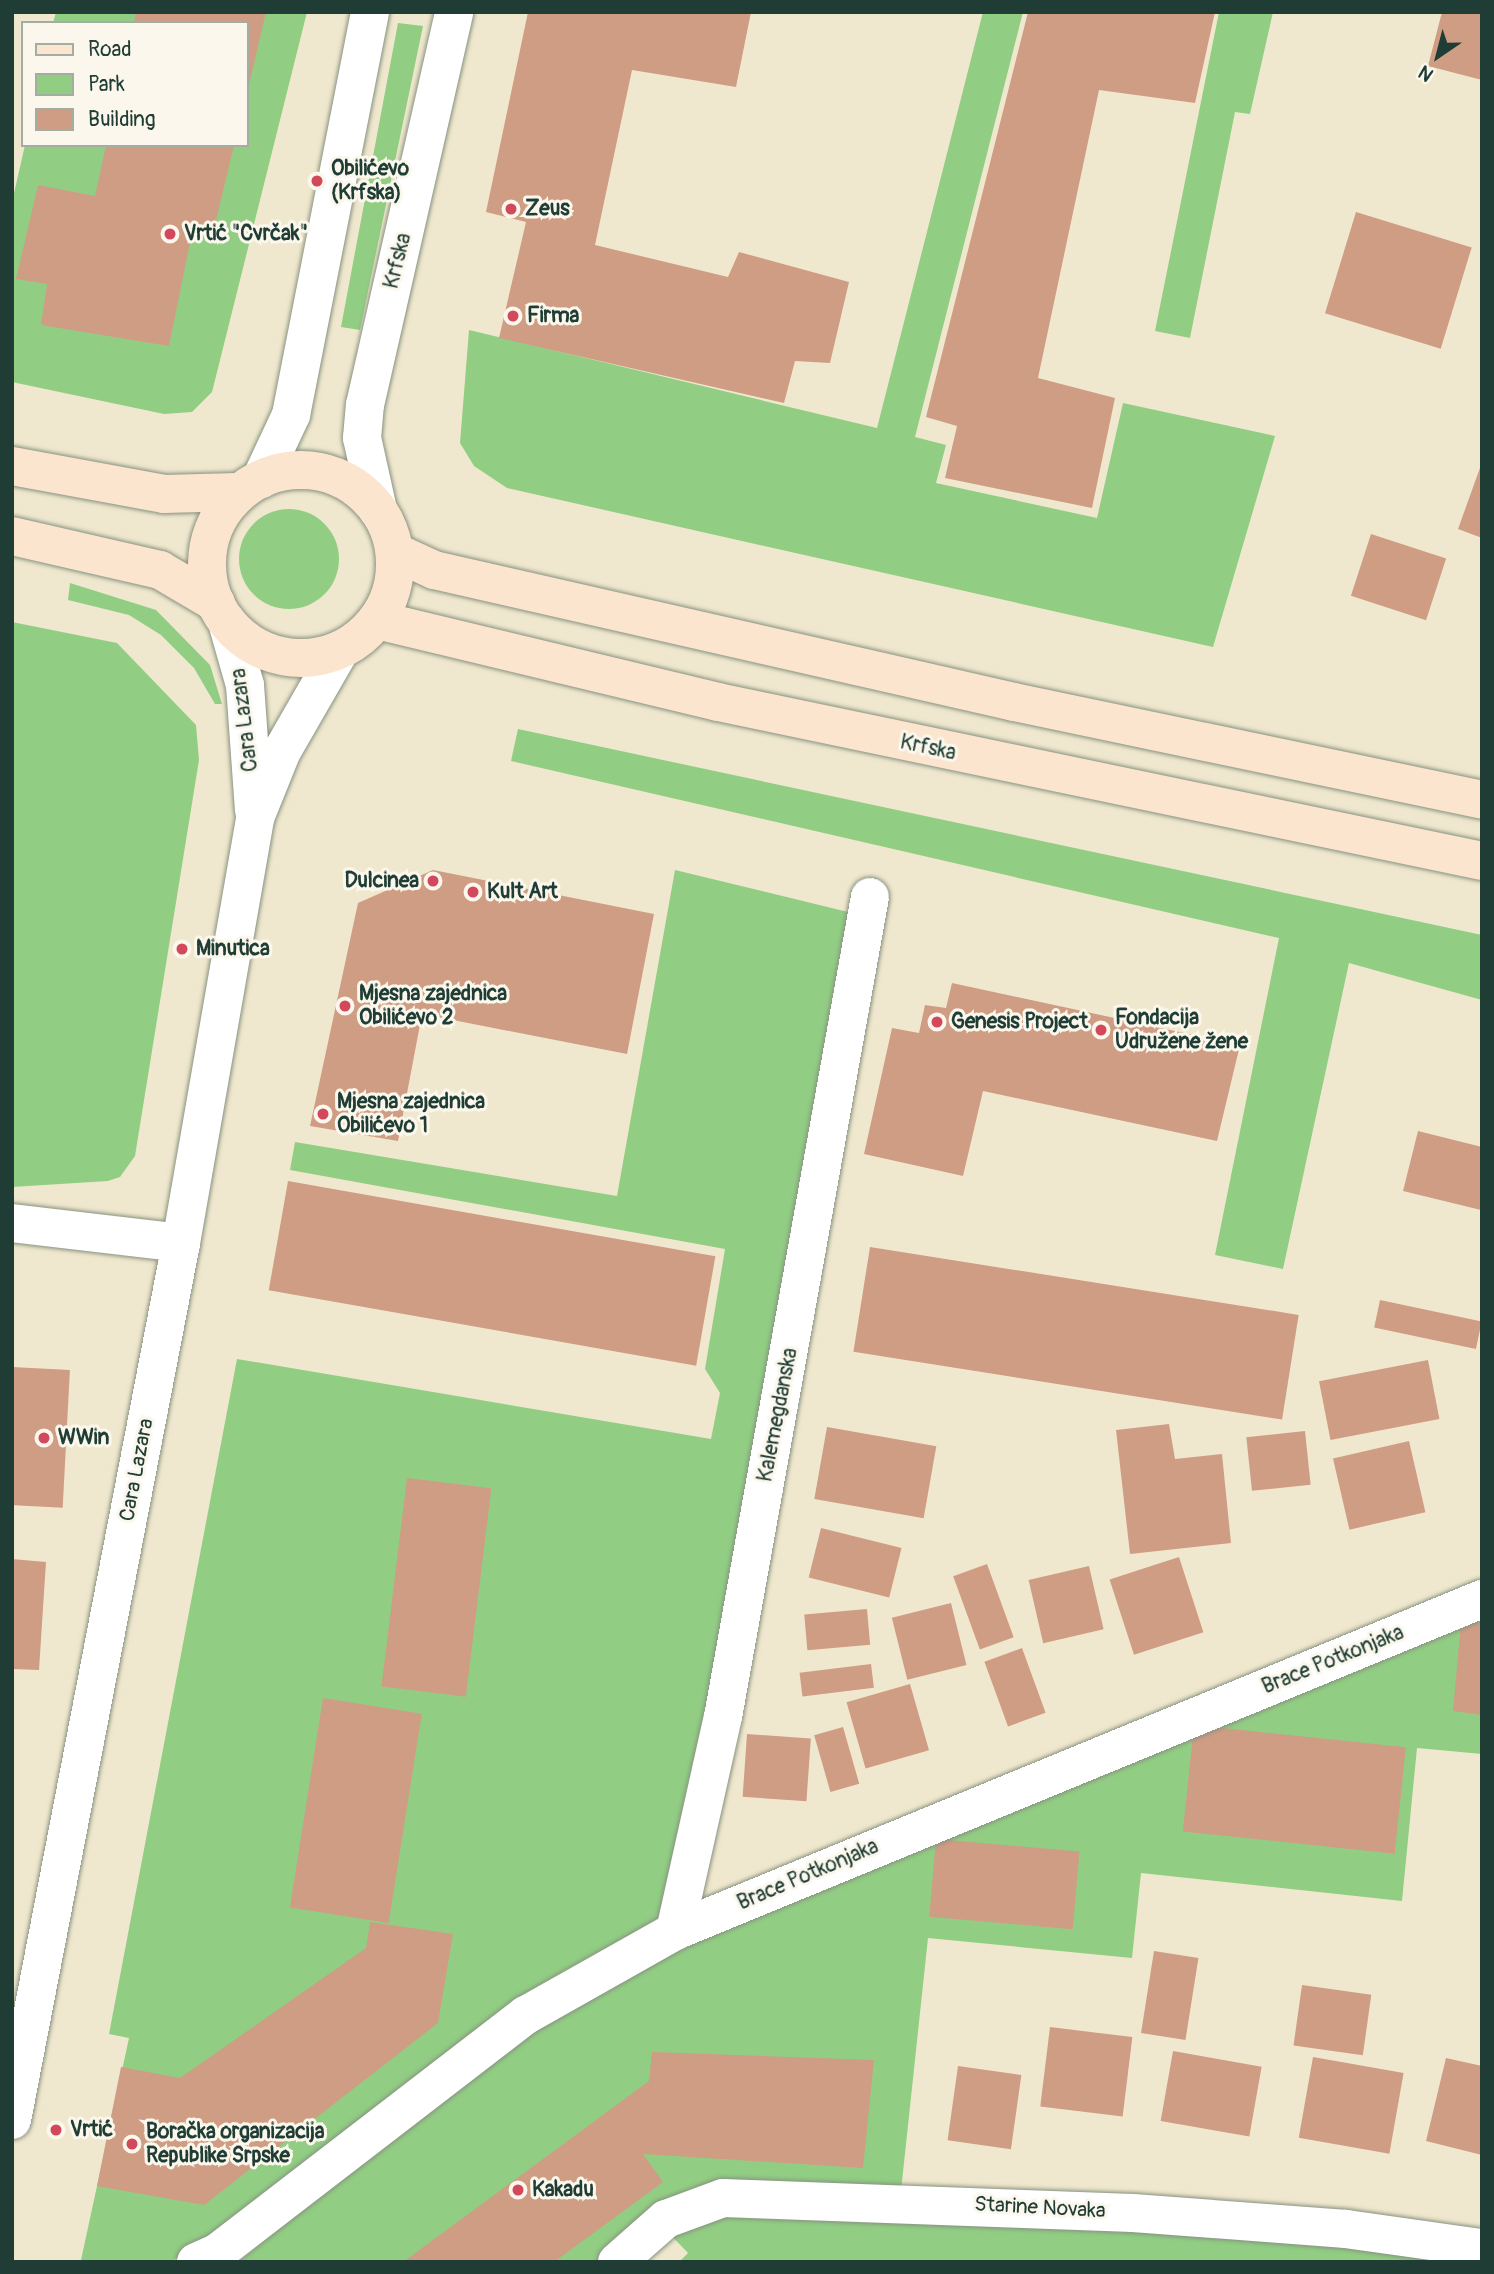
<!DOCTYPE html>
<html>
<head>
<meta charset="utf-8">
<style>
  body { margin:0 }
  #map { position:relative; width:1494px; height:2274px; overflow:hidden; background:#f0e8ce; font-family:Pangolin,sans-serif }
  div>[style] { position:absolute }
  .green>* { inset:0; background:#91ce83 }
  .round { border-radius:50% }
  .building>* { inset:0; background:#cf9d84; transform-origin:0 0 }
  .roads { filter:drop-shadow(0 0 2px #889281) drop-shadow(0 0 2px #889281) }
  .minor>* { height:38px; margin:-19px; padding:0 19px; transform-origin:19px; border-radius:19px; background:#fff }
  .tertiary>* { height:38px; margin:-19px; padding:0 19px; transform-origin:19px; border-radius:19px; background:#fff }
  .secondary>* { height:38px; margin:-19px; padding:0 19px; transform-origin:19px; border-radius:19px; background:#fce5cf }
  .secondary>.ring { margin:-19px; padding:0; box-sizing:content-box; background:none; border:38px solid #fce5cf; border-radius:50% }
  .dots>* { width:19px; height:19px; translate:-50% -50%; box-sizing:border-box; border:4px solid #fbf7ec; border-radius:50% }
  span { translate:-50% -50%; white-space:nowrap; text-align:center; line-height:1.15; -webkit-text-stroke:6px #fbf7ec; paint-order:stroke }
  .poi-label { font-size:21px; color:#1f3d34; font-weight:700 }
  .left { translate:0 -50%; text-align:left }
  .right { translate:-100% -50%; text-align:right }
  .street-label { font-size:21px; color:#1f3d34 }
  .frame { position:absolute; inset:0; border:14px solid #1f3d34; pointer-events:none }
  .legend { position:absolute; left:21px; top:21px; width:228px; height:126px; box-sizing:border-box; background:#fbf7ec; border:2px solid #a3ada2; margin:0; padding:9px 12px; list-style:none; font-size:21px; color:#1f3d34 }
  .legend li { display:flex; align-items:center; gap:14px; height:35px }
  .legend b { width:35px; border:2px solid #a3ada2 }
  .north { position:absolute; left:1403px; top:21px; width:70px; height:70px; -webkit-text-stroke:5px #fbf7ec; paint-order:stroke; rotate:215deg; font-size:19px; font-weight:700; line-height:28px; text-align:center; color:#1f3d34 }
  .north::after { content:''; display:block; margin:auto; width:24px; height:32px; background:#1f3d34; clip-path:polygon(50% 0,100% 100%,50% 72%,0 100%) }
</style>
</head>
<body>
<div id="map">
  <div class="green">
    <div style="clip-path:polygon(56px 12px,307px 12px,212px 392px,192px 412px,164px 414px,12px 382px,12px 202px,25px 145px,247px 145px,247px 23px,53px 23px)"></div>
    <div style="clip-path:polygon(983px 12px,1023px 12px,915px 437px,946px 445px,936px 483px,1097px 518px,1123px 403px,1275px 436px,1213px 647px,507px 488px,474px 466px,460px 443px,469px 330px,877px 428px)"></div>
    <div style="clip-path:polygon(1219px 12px,1273px 12px,1250px 114px,1235px 112px,1190px 338px,1155px 331px)"></div>
    <div style="clip-path:polygon(398px 23px,423px 26px,360px 330px,341px 327px)"></div>
    <div class="round" style="left:239px;top:509px;width:100px;height:100px"></div>
    <div style="clip-path:polygon(70px 583px,156px 610px,210px 665px,222px 704px,215px 704px,194px 668px,161px 635px,129px 615px,68px 600px)"></div>
    <div style="clip-path:polygon(12px 622px,117px 643px,196px 725px,199px 760px,135px 1156px,120px 1177px,108px 1181px,12px 1187px)"></div>
    <div style="clip-path:polygon(518px 729px,1482px 935px,1482px 1000px,1349px 963px,1283px 1269px,1215px 1255px,1279px 938px,511px 761px)"></div>
    <div style="clip-path:polygon(675px 870px,848px 912px,667px 1924px,214px 2244px,168px 2262px,81px 2260px,129px 2038px,109px 2034px,237px 1359px,711px 1439px,720px 1393px,705px 1369px,725px 1249px,290px 1170px,295px 1142px,617px 1196px)"></div>
    <div style="clip-path:polygon(1482px 1607px,1482px 1754px,1417px 1748px,1402px 1901px,1141px 1873px,1132px 1958px,928px 1938px,901px 2191px,736px 2187px,602px 2262px,238px 2262px,530px 2026px,679px 1946px)"></div>
    <div style="clip-path:polygon(702px 2211px,1115px 2221px,1482px 2262px,679px 2262px,688px 2253px,665px 2229px)"></div>
  </div>
  <div class="building">
    <div style="clip-path:polygon(136px 12px,266px 12px,248px 89px,247px 23px,134px 23px)"></div>
    <div style="clip-path:polygon(528px 12px,751px 12px,736px 87px,632px 70px,595px 245px,728px 277px,739px 252px,849px 282px,830px 363px,795px 361px,784px 403px,499px 338px,526px 222px,486px 212px)"></div>
    <div style="clip-path:polygon(1028px 12px,1215px 12px,1195px 103px,1099px 90px,1038px 378px,1115px 398px,1092px 508px,945px 478px,957px 426px,926px 417px)"></div>
    <div style="clip-path:polygon(1442px 12px,1482px 12px,1482px 80px,1428px 66px)"></div>
    <div style="clip-path:polygon(106px 145px,234px 145px,214px 229px,194px 223px,169px 346px,41px 325px,47px 284px,16px 279px,38px 185px,95px 196px)"></div>
    <div style="left:1356px;top:212px;width:121px;height:106px;rotate:17deg"></div>
    <div style="clip-path:polygon(1481px 465px,1482px 465px,1482px 538px,1458px 529px)"></div>
    <div style="left:1371px;top:534px;width:79px;height:65px;rotate:18deg"></div>
    <div style="clip-path:polygon(433px 870px,654px 914px,627px 1054px,422px 1014px,398px 1141px,310px 1126px,358px 903px)"></div>
    <div style="clip-path:polygon(952px 983px,1240px 1045px,1217px 1141px,983px 1091px,963px 1176px,864px 1154px,892px 1028px,919px 1033px,925px 1005px,946px 1008px)"></div>
    <div style="clip-path:polygon(1418px 1131px,1482px 1147px,1481px 1210px,1403px 1191px)"></div>
    <div style="left:288px;top:1181px;width:434px;height:111px;rotate:10deg"></div>
    <div style="left:870px;top:1247px;width:434px;height:106px;rotate:9deg"></div>
    <div style="left:1380px;top:1300px;width:104px;height:28px;rotate:12deg"></div>
    <div style="left:1428px;top:1360px;width:60px;height:111px;rotate:79deg"></div>
    <div style="left:12px;top:1367px;width:58px;height:138px;rotate:3deg"></div>
    <div style="clip-path:polygon(1169px 1424px,1175px 1459px,1222px 1454px,1231px 1543px,1130px 1554px,1116px 1430px)"></div>
    <div style="left:827px;top:1427px;width:111px;height:73px;rotate:10deg"></div>
    <div style="left:1305px;top:1431px;width:54px;height:59px;rotate:84deg"></div>
    <div style="left:1409px;top:1441px;width:73px;height:78px;rotate:77deg"></div>
    <div style="left:407px;top:1478px;width:85px;height:210px;rotate:7deg"></div>
    <div style="left:821px;top:1528px;width:83px;height:51px;rotate:14deg"></div>
    <div style="left:1179px;top:1557px;width:79px;height:73px;rotate:72deg"></div>
    <div style="clip-path:polygon(12px 1559px,46px 1562px,39px 1670px,12px 1669px)"></div>
    <div style="left:987px;top:1564px;width:78px;height:36px;rotate:70deg"></div>
    <div style="left:1089px;top:1566px;width:65px;height:62px;rotate:77deg"></div>
    <div style="left:951px;top:1603px;width:64px;height:61px;rotate:76deg"></div>
    <div style="left:867px;top:1609px;width:36px;height:63px;rotate:85deg"></div>
    <div style="clip-path:polygon(1461px 1622px,1482px 1623px,1482px 1715px,1453px 1711px)"></div>
    <div style="left:1022px;top:1648px;width:69px;height:40px;rotate:70deg"></div>
    <div style="left:871px;top:1664px;width:24px;height:72px;rotate:83deg"></div>
    <div style="left:910px;top:1684px;width:69px;height:66px;rotate:74deg"></div>
    <div style="left:323px;top:1698px;width:100px;height:212px;rotate:9deg"></div>
    <div style="left:1194px;top:1725px;width:213px;height:107px;rotate:6deg"></div>
    <div style="left:843px;top:1727px;width:59px;height:30px;rotate:74deg"></div>
    <div style="left:747px;top:1734px;width:64px;height:63px;rotate:4deg"></div>
    <div style="left:936px;top:1839px;width:144px;height:78px;rotate:5deg"></div>
    <div style="clip-path:polygon(370px 1922px,453px 1934px,438px 2023px,204px 2205px,97px 2186px,121px 2067px,180px 2078px,366px 1948px)"></div>
    <div style="left:1154px;top:1951px;width:45px;height:83px;rotate:9deg"></div>
    <div style="left:1302px;top:1985px;width:70px;height:61px;rotate:8deg"></div>
    <div style="left:1050px;top:2027px;width:83px;height:80px;rotate:7deg"></div>
    <div style="left:1173px;top:2051px;width:90px;height:71px;rotate:10deg"></div>
    <div style="clip-path:polygon(652px 2052px,874px 2060px,863px 2168px,643px 2154px,663px 2182px,554px 2262px,403px 2262px,649px 2081px)"></div>
    <div style="left:1313px;top:2057px;width:92px;height:82px;rotate:10deg"></div>
    <div style="clip-path:polygon(1446px 2058px,1482px 2066px,1482px 2155px,1426px 2141px)"></div>
    <div style="left:958px;top:2066px;width:64px;height:75px;rotate:8deg"></div>
  </div>
  <div class="roads">
    <div class="minor">
      <div style="left:261px;top:479px;width:71px;rotate:-64.9deg"></div>
      <div style="left:291px;top:415px;width:411px;rotate:-78.9deg"></div>
      <div style="left:378px;top:510px;width:74px;rotate:-102.5deg"></div>
      <div style="left:362px;top:438px;width:33px;rotate:-85deg"></div>
      <div style="left:365px;top:405px;width:403px;rotate:-77.2deg"></div>
      <div style="left:12px;top:1223px;width:170px;rotate:6.7deg"></div>
      <div style="left:675px;top:1931px;width:219px;rotate:-77.4deg"></div>
      <div style="left:723px;top:1717px;width:833px;rotate:-79.84deg"></div>
      <div style="left:196px;top:2262px;width:24px;rotate:-24deg"></div>
      <div style="left:218px;top:2252px;width:389px;rotate:-37.6deg"></div>
      <div style="left:526px;top:2015px;width:171px;rotate:-29.4deg"></div>
      <div style="left:675px;top:1931px;width:873px;rotate:-22.36deg"></div>
      <div style="left:617px;top:2262px;width:65px;rotate:-41.3deg"></div>
      <div style="left:666px;top:2219px;width:61px;rotate:-20.2deg"></div>
      <div style="left:723px;top:2198px;width:410px;rotate:2.1deg"></div>
      <div style="left:1133px;top:2213px;width:214px;rotate:4.3deg"></div>
      <div style="left:1346px;top:2229px;width:137px;rotate:8deg"></div>
    </div>
    <div class="tertiary">
      <div style="left:227px;top:622px;width:66px;rotate:74.1deg"></div>
      <div style="left:245px;top:685px;width:125px;rotate:85.9deg"></div>
      <div style="left:12px;top:2120px;width:893px;rotate:-79.09deg"></div>
      <div style="left:181px;top:1243px;width:431px;rotate:-80.1deg"></div>
      <div style="left:255px;top:818px;width:72px;rotate:-68.1deg"></div>
      <div style="left:282px;top:751px;width:116px;rotate:-60.1deg"></div>
    </div>
    <div class="secondary">
      <div style="left:12px;top:466px;width:155px;rotate:10.4deg"></div>
      <div style="left:164px;top:494px;width:73px;rotate:-1.6deg"></div>
      <div class="ring" style="left:207px;top:470px;width:150px;height:150px"></div>
      <div style="left:12px;top:536px;width:152px;rotate:12.9deg"></div>
      <div style="left:160px;top:570px;width:65px;rotate:30.5deg"></div>
      <div style="left:395px;top:552px;width:43px;rotate:24.8deg"></div>
      <div style="left:434px;top:570px;width:595px;rotate:12.82deg"></div>
      <div style="left:1014px;top:702px;width:478px;rotate:11.8deg"></div>
      <div style="left:377px;top:620px;width:351px;rotate:13.5deg"></div>
      <div style="left:718px;top:702px;width:780px;rotate:11.76deg"></div>
    </div>
  </div>
  <div class="dots">
    <div style="left:317px;top:181px;background:#d1495b"></div>
    <div style="left:511px;top:209px;background:#d1495b"></div>
    <div style="left:170px;top:234px;background:#d1495b"></div>
    <div style="left:513px;top:316px;background:#d1495b"></div>
    <div style="left:433px;top:881px;background:#d1495b"></div>
    <div style="left:473px;top:892px;background:#d1495b"></div>
    <div style="left:182px;top:949px;background:#d1495b"></div>
    <div style="left:345px;top:1006px;background:#d1495b"></div>
    <div style="left:937px;top:1022px;background:#d1495b"></div>
    <div style="left:1101px;top:1030px;background:#d1495b"></div>
    <div style="left:323px;top:1114px;background:#d1495b"></div>
    <div style="left:44px;top:1438px;background:#d1495b"></div>
    <div style="left:56px;top:2130px;background:#d1495b"></div>
    <div style="left:132px;top:2144px;background:#d1495b"></div>
    <div style="left:518px;top:2190px;background:#d1495b"></div>
  </div>
  <div class="poi-label">
    <span class="left" style="left:331px;top:181px">Obilićevo<br>(Krfska)</span>
    <span class="left" style="left:525px;top:209px">Zeus</span>
    <span class="left" style="left:184px;top:234px">Vrtić "Cvrčak"</span>
    <span class="left" style="left:527px;top:316px">Firma</span>
    <span class="right" style="left:419px;top:881px">Dulcinea</span>
    <span class="left" style="left:487px;top:892px">Kult Art</span>
    <span class="left" style="left:196px;top:949px">Minutica</span>
    <span class="left" style="left:359px;top:1006px">Mjesna zajednica<br>Obilićevo 2</span>
    <span class="left" style="left:1115px;top:1030px">Fondacija<br>Udružene žene</span>
    <span class="left" style="left:951px;top:1022px">Genesis Project</span>
    <span class="left" style="left:337px;top:1114px">Mjesna zajednica<br>Obilićevo 1</span>
    <span class="left" style="left:58px;top:1438px">WWin</span>
    <span class="left" style="left:70px;top:2130px">Vrtić</span>
    <span class="left" style="left:146px;top:2144px">Boračka organizacija<br>Republike Srpske</span>
    <span class="left" style="left:532px;top:2190px">Kakadu</span>
  </div>
  <div class="street-label">
    <span style="left:398px;top:261px;rotate:-76deg">Krfska</span>
    <span style="left:245px;top:720px;rotate:-97deg">Cara Lazara</span>
    <span style="left:928px;top:748px;rotate:12deg">Krfska</span>
    <span style="left:778px;top:1415px;rotate:-79deg">Kalemegdanska</span>
    <span style="left:137px;top:1470px;rotate:-79deg">Cara Lazara</span>
    <span style="left:1333px;top:1660px;rotate:-22deg">Brace Potkonjaka</span>
    <span style="left:808px;top:1875px;rotate:-23deg">Brace Potkonjaka</span>
    <span style="left:1040px;top:2208px;rotate:3deg">Starine Novaka</span>
  </div>
  <div class="frame"></div>
  <ul class="legend">
  <li><b style="height:9px;background:#fce5cf"></b>Road</li>
  <li><b style="height:19px;background:#91ce83"></b>Park</li>
  <li><b style="height:19px;background:#cf9d84"></b>Building</li>
  </ul>
  <div class="north">N</div>
</div>
</body>
</html>
